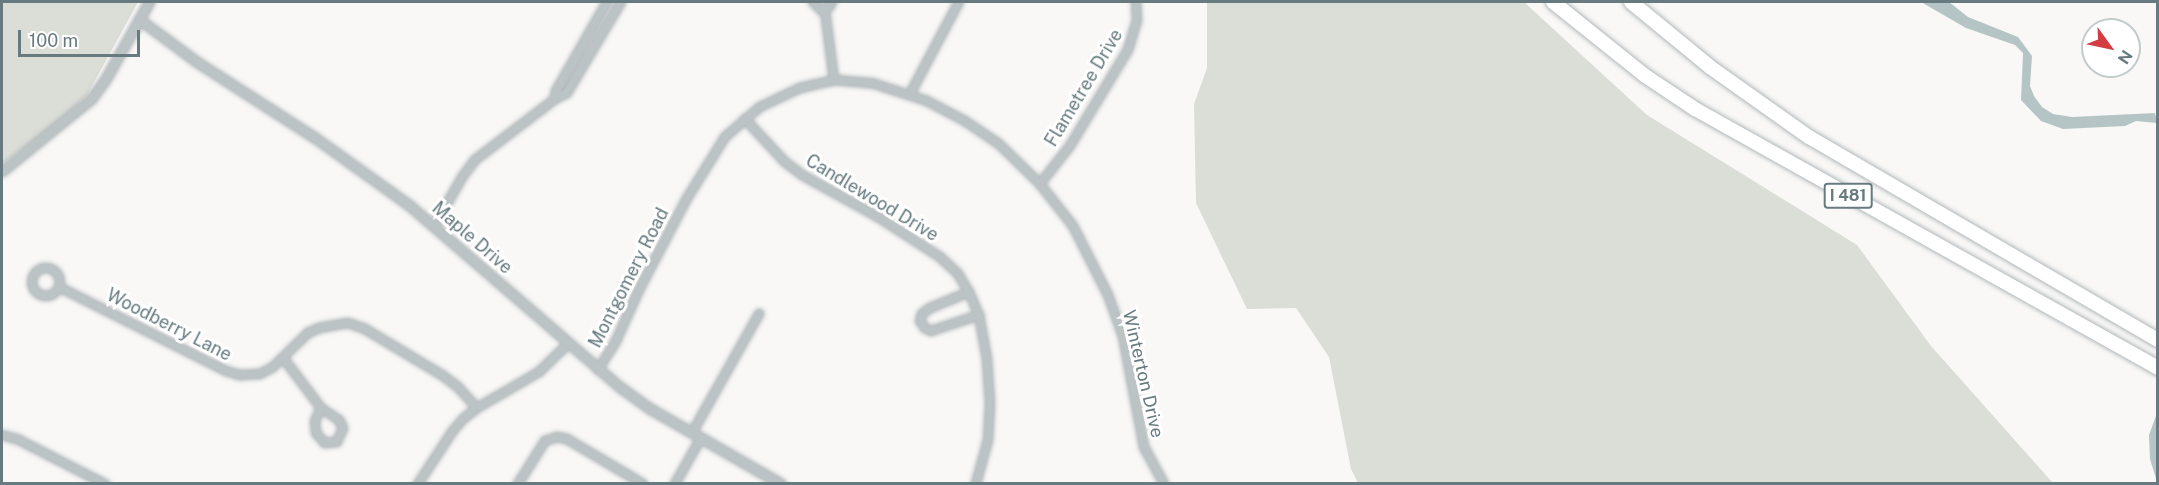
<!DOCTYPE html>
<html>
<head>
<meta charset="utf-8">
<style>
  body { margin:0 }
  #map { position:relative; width:2159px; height:485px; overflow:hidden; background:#f9f8f7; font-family:"Public Sans",sans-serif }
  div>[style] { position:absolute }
  .green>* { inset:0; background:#dbddd7 }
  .water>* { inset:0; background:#b5c4c5 }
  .roads { filter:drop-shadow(0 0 2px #b2b8ba) drop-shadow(0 0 2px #b2b8ba) }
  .minor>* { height:8px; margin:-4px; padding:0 4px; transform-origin:4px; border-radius:4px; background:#bcc3c4 }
  .minor>.ring { margin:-4px; padding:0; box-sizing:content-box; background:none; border:8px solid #bcc3c4; border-radius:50% }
  .tertiary>* { height:9px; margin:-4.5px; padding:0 4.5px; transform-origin:4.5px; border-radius:4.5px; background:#bcc3c4 }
  .motorway>* { height:14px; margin:-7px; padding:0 7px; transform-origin:7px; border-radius:7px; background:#fff }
  span { translate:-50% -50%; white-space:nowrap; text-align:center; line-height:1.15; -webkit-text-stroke:6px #fff; paint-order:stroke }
  .shield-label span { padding:2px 4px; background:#fff; border:2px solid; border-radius:4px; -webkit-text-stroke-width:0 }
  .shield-label { font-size:16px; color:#667a7f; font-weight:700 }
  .street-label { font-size:18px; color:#667a7f }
  .frame { position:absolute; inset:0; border:3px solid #667a7f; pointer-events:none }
  .north { position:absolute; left:2081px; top:18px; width:60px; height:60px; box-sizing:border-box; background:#fff; border:2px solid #c2cacc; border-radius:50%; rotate:123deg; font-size:16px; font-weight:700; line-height:24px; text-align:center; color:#667a7f }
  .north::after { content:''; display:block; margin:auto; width:21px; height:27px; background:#d33d42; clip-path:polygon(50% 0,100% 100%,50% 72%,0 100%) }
  .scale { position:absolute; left:18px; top:30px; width:122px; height:27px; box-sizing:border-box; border:3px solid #667a7f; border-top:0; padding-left:8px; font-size:18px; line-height:21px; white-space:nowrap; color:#667a7f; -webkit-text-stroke:4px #fff; paint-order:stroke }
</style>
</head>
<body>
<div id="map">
  <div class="green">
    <div style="clip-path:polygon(2px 2px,138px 2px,87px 95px,60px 121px,2px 164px)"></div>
    <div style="clip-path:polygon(1207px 2px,1524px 2px,1647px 115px,1857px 245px,1931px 346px,2053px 483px,1358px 483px,1351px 469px,1329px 357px,1296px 308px,1247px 309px,1196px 203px,1194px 104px,1207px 68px)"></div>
  </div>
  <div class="water">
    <div style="clip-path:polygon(1921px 2px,1949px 2px,1968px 17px,2018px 37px,2032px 56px,2030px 86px,2034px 96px,2042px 107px,2053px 114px,2072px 117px,2155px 113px,2157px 123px,2136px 121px,2125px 126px,2063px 129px,2041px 121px,2021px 100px,2023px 53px,2015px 45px,1966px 28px)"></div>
    <div style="clip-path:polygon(2157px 413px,2157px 482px,2150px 459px,2149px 435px)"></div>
  </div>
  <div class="roads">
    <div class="minor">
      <div style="left:813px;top:2px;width:11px;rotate:45deg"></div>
      <div style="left:821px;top:10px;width:9px;rotate:-21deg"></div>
      <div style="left:829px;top:7px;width:6px;rotate:-59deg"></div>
      <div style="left:825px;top:10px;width:71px;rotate:82.7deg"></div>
      <div style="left:910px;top:94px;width:104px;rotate:-62deg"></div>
      <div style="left:555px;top:99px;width:8px;rotate:-83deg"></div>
      <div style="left:556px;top:91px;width:103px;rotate:-60.2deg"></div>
      <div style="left:745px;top:119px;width:59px;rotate:47.1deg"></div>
      <div style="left:785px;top:162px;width:21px;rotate:37deg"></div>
      <div style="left:802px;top:175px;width:87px;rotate:28.9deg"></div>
      <div style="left:878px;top:217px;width:74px;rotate:32.8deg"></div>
      <div style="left:940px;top:257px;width:25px;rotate:43deg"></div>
      <div style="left:958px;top:274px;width:21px;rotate:59deg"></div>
      <div style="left:969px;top:292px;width:25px;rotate:67deg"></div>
      <div style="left:979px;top:315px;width:45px;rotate:79.7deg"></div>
      <div style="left:987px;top:359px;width:44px;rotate:86.1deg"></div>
      <div style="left:990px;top:403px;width:37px;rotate:93deg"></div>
      <div style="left:988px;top:440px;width:46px;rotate:105.3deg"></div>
      <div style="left:1040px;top:184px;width:48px;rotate:-51.7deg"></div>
      <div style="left:1070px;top:146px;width:112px;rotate:-58.9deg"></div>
      <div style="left:1128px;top:50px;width:31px;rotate:-73deg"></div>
      <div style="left:1137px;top:20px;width:18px;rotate:-93deg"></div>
      <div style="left:435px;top:225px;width:56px;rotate:-60.3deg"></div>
      <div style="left:463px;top:176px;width:20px;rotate:-53deg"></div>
      <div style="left:475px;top:160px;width:101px;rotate:-37.3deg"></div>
      <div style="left:555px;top:99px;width:13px;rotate:-27deg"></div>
      <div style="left:567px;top:93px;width:106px;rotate:-59.3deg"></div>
      <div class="ring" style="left:32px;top:268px;width:20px;height:20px"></div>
      <div style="left:59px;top:287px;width:187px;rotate:26.7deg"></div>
      <div style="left:226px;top:371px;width:15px;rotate:16deg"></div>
      <div style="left:240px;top:375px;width:20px;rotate:-3deg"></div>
      <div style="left:260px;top:374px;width:15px;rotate:-28deg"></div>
      <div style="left:273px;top:367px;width:49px;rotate:-44.2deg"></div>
      <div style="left:308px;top:333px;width:12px;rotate:-24deg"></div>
      <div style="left:319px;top:328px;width:29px;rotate:-10deg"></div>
      <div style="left:348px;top:323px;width:18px;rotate:19deg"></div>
      <div style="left:365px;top:329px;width:90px;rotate:30.9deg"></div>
      <div style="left:442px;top:375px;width:20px;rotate:37deg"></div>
      <div style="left:458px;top:387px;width:28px;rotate:48deg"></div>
      <div style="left:969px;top:292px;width:42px;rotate:157.7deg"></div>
      <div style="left:930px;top:308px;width:10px;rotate:143deg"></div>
      <div style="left:922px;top:314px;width:7px;rotate:106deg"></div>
      <div style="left:920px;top:321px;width:9px;rotate:54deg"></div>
      <div style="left:925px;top:328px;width:7px;rotate:27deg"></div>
      <div style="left:931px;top:331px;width:51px;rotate:-18.4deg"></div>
      <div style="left:284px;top:359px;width:61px;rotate:52.9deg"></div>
      <div style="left:598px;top:370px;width:34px;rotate:-58deg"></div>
      <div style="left:616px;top:341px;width:56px;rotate:-65.7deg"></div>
      <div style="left:639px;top:290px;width:102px;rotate:-62.4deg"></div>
      <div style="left:686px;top:200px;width:74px;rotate:-58.2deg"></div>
      <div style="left:725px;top:137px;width:46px;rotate:-40.6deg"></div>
      <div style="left:760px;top:107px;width:44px;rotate:-25.4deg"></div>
      <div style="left:800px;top:88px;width:35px;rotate:-13deg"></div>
      <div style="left:834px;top:80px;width:38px;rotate:5deg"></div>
      <div style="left:872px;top:83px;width:58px;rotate:18.1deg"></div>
      <div style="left:927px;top:101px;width:43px;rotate:27.8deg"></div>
      <div style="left:965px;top:121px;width:40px;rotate:34deg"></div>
      <div style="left:998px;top:143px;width:59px;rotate:44.3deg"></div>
      <div style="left:1040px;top:184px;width:53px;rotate:51.8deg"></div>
      <div style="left:1073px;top:226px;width:77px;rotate:63.1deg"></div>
      <div style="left:1108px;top:295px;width:44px;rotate:69.9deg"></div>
      <div style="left:1123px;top:336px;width:113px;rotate:79.3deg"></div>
      <div style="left:1144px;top:447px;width:42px;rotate:61.6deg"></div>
      <div style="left:321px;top:408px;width:22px;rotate:34deg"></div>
      <div style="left:339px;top:420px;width:9px;rotate:63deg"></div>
      <div style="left:343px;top:428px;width:15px;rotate:113deg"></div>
      <div style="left:337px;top:442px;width:12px;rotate:175deg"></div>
      <div style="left:325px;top:443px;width:13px;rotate:-132deg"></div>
      <div style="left:316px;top:433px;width:12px;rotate:-95deg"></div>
      <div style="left:315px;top:421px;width:14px;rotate:-65deg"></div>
      <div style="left:692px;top:433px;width:137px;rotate:-60.6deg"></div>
      <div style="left:2px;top:435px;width:18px;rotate:16deg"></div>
      <div style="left:19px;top:440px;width:97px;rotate:27.1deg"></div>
      <div style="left:418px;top:484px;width:62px;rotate:-56.8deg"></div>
      <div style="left:452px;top:432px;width:17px;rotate:-50deg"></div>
      <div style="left:463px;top:419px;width:18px;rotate:-38deg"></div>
      <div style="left:477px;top:408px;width:72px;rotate:-30.1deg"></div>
      <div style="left:539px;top:372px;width:40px;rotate:-44deg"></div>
      <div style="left:518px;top:484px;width:51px;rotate:-57.9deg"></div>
      <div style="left:545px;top:441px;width:13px;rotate:-18deg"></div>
      <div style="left:557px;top:437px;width:10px;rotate:11deg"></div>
      <div style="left:567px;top:439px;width:88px;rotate:30.6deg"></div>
      <div style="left:675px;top:484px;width:53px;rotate:-60.5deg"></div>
    </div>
    <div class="tertiary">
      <div style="left:139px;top:19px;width:72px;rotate:36.6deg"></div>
      <div style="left:197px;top:62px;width:139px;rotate:32.7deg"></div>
      <div style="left:314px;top:137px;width:117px;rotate:35.6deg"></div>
      <div style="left:409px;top:205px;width:279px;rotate:40.8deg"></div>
      <div style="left:620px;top:387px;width:36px;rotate:36deg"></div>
      <div style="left:649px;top:408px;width:152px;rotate:29.9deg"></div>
      <div style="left:2px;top:171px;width:114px;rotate:-39deg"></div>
      <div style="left:91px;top:99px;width:24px;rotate:-54deg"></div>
      <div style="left:105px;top:80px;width:90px;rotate:-60.6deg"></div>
    </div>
    <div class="motorway">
      <div style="left:1553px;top:2px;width:117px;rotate:38.7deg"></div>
      <div style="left:1644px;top:75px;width:61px;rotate:33.7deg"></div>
      <div style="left:1695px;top:109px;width:531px;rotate:29.22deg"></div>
      <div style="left:1631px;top:2px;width:102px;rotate:39.4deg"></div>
      <div style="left:1710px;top:67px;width:121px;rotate:35.3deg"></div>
      <div style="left:1809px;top:137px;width:404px;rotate:30.2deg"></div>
    </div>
  </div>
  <div class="shield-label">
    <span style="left:1848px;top:196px">I 481</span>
  </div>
  <div class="street-label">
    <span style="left:1084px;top:88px;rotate:-59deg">Flametree Drive</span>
    <span style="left:872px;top:198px;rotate:31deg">Candlewood Drive</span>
    <span style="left:472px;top:238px;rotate:41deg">Maple Drive</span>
    <span style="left:629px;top:278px;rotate:-63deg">Montgomery Road</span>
    <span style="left:169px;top:325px;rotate:27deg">Woodberry Lane</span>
    <span style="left:1143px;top:374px;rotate:77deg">Winterton Drive</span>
  </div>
  <div class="frame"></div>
  <div class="north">N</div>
  <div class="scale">100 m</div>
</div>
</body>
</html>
